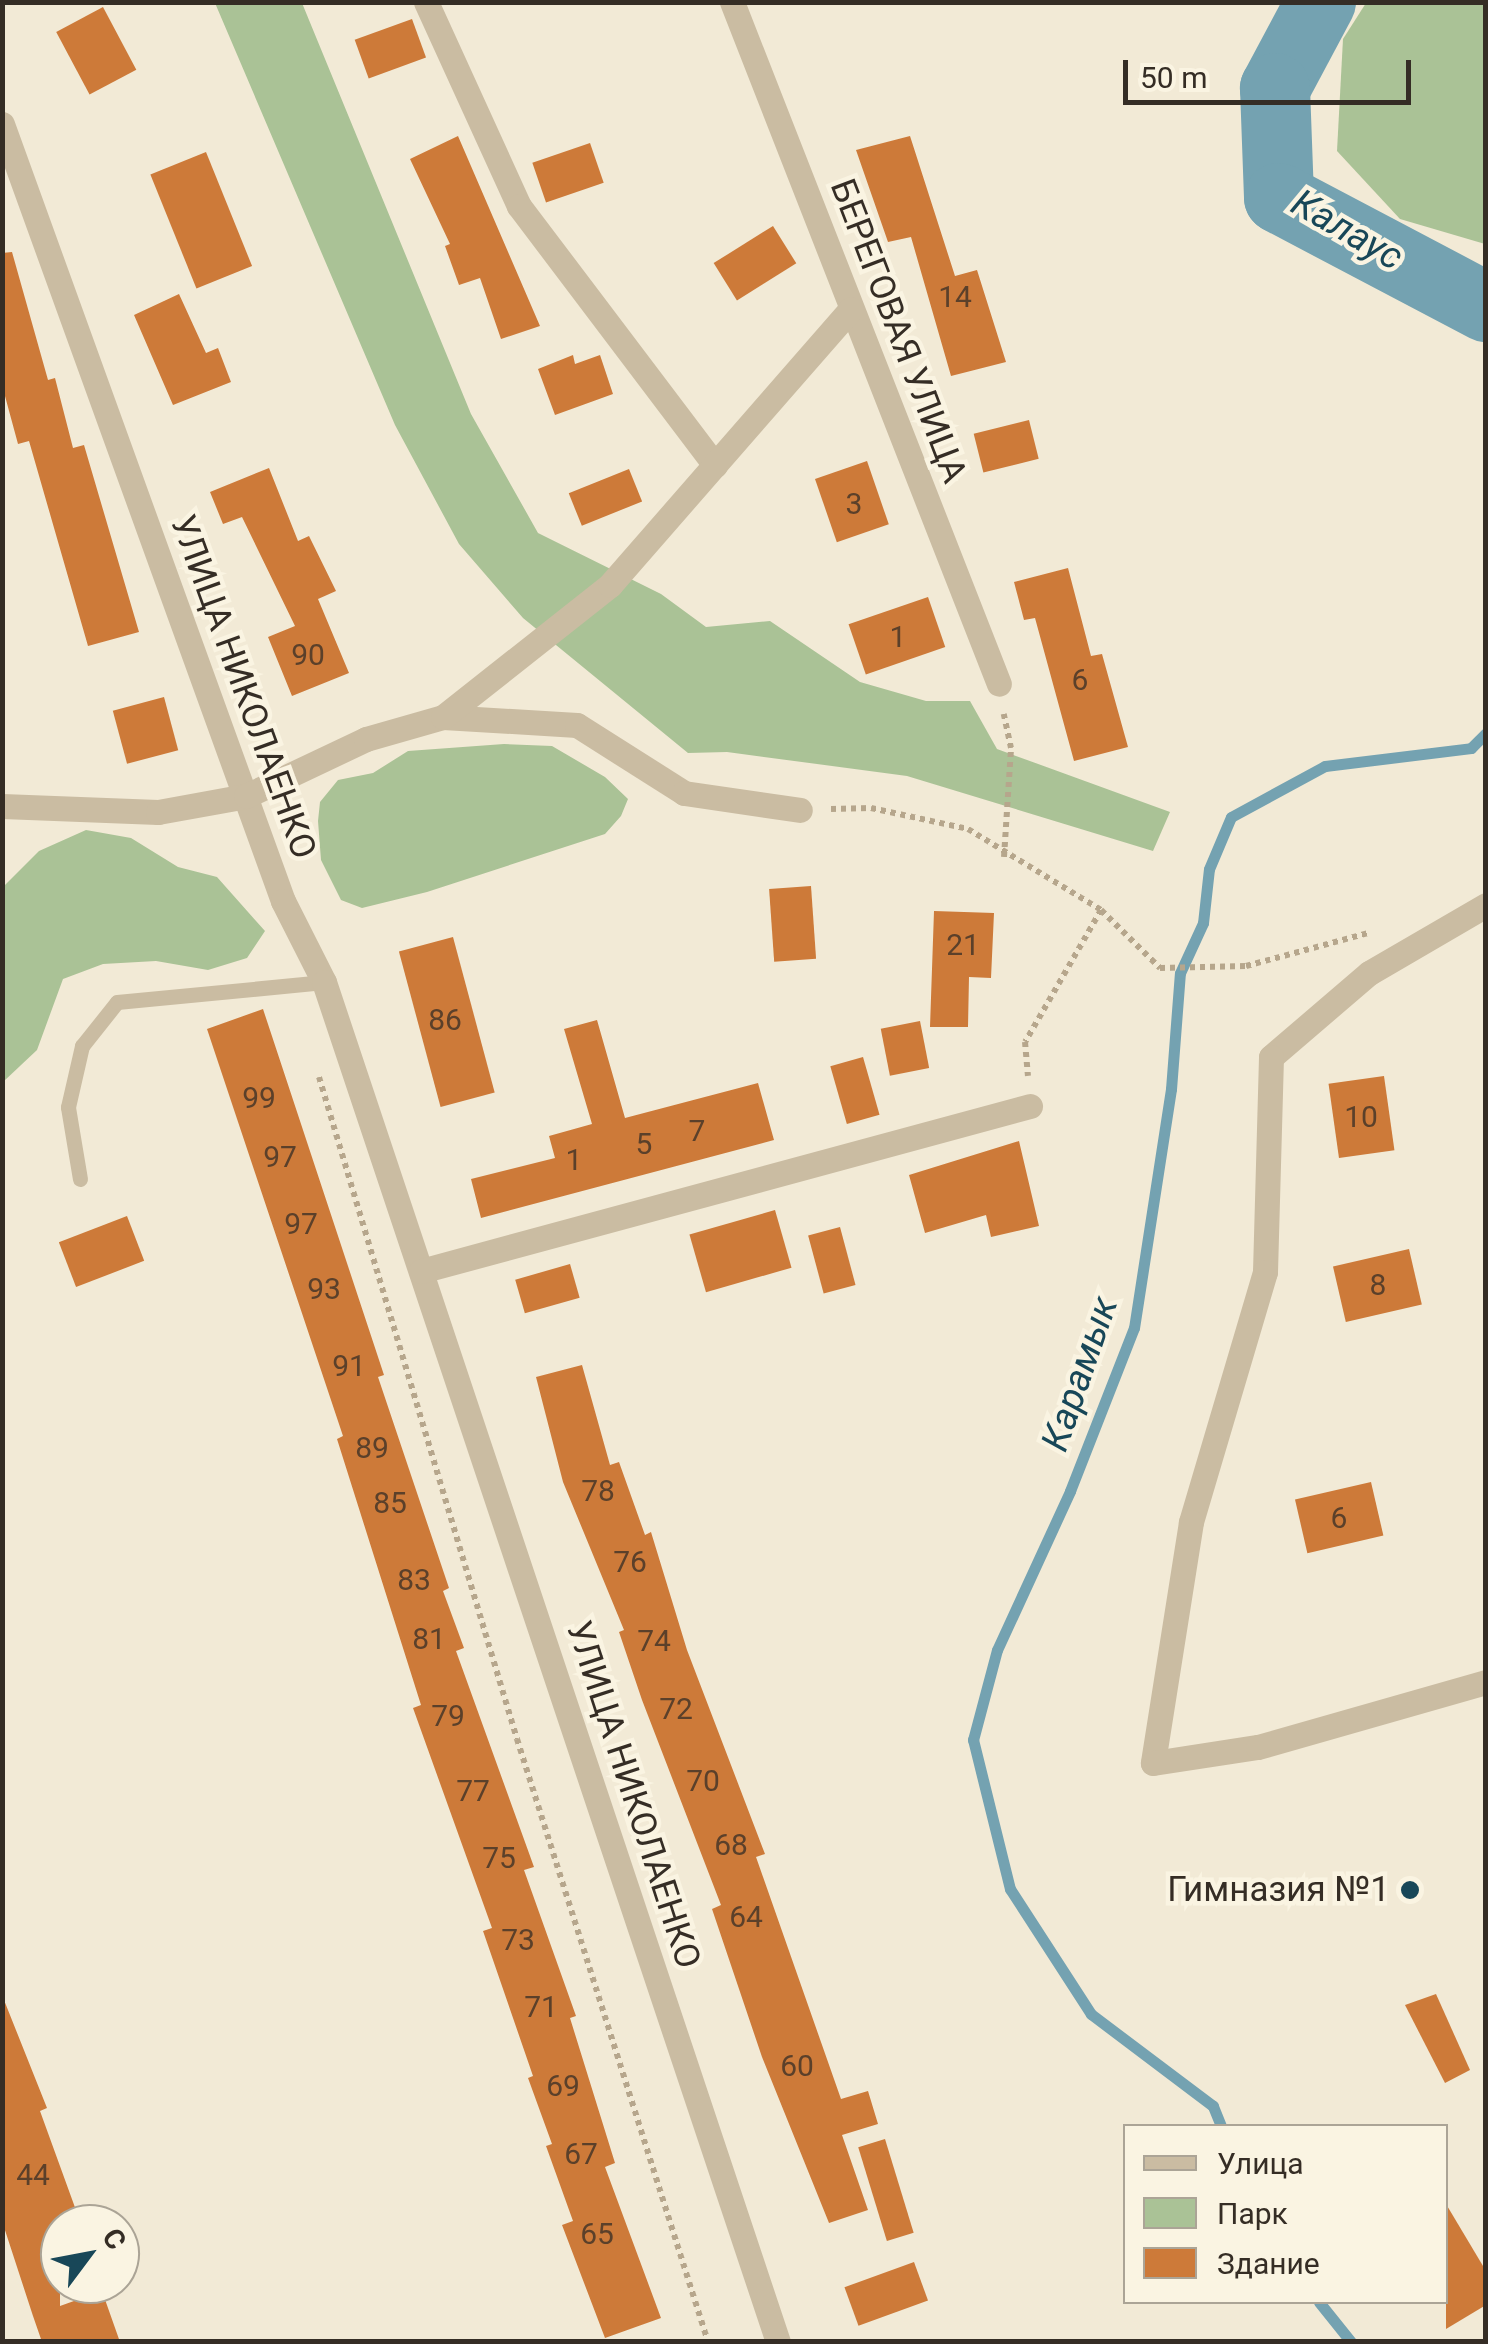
<!DOCTYPE html>
<html>
<head>
<meta charset="utf-8">
<style>
  body { margin:0 }
  #map { position:relative; width:1488px; height:2344px; overflow:hidden; background:#f2ead6; font-family:Roboto,sans-serif }
  div>[style] { position:absolute }
  .green>* { inset:0; background:#aac296 }
  .stream>* { height:11px; margin:-5.5px; padding:0 5.5px; transform-origin:5.5px; border-radius:5.5px; background:#74a2b1 }
  .river>* { height:70px; margin:-35px; padding:0 35px; transform-origin:35px; border-radius:35px; background:#74a2b1 }
  .building>* { inset:0; background:#cd7a39; transform-origin:0 0 }
  .path>* { height:6px; margin-top:-3px; transform-origin:0; background:repeating-linear-gradient(90deg,#b6a68c 0 5px,transparent 0 10px) }
  .lane>* { height:15px; margin:-7.5px; padding:0 7.5px; transform-origin:7.5px; border-radius:7.5px; background:#cabca2 }
  .street>* { height:25px; margin:-12.5px; padding:0 12.5px; transform-origin:12.5px; border-radius:12.5px; background:#cabca2 }
  .dots>* { width:28px; height:28px; translate:-50% -50%; box-sizing:border-box; border:5px solid #faf4e2; border-radius:50% }
  span { translate:-50% -50%; white-space:nowrap; text-align:center; line-height:1.15; -webkit-text-stroke:9px #faf4e2; paint-order:stroke }
  .number-label { font-size:30px; color:#5b402a }
  .number-label span { -webkit-text-stroke-width:0 }
  .street-label { font-size:35px; color:#352d25 }
  .poi-label { font-size:35px; color:#352d25 }
  .right { translate:-100% -50%; text-align:right }
  .water-label { font-size:38px; color:#184758; font-style:italic }
  .frame { position:absolute; inset:0; border:5px solid #352d25; pointer-events:none }
  .legend { position:absolute; left:1123px; top:2124px; width:325px; height:180px; box-sizing:border-box; background:#faf4e2; border:2px solid #aba496; margin:0; padding:12px 18px; list-style:none; font-size:30px; color:#352d25 }
  .legend li { display:flex; align-items:center; gap:20px; height:50px }
  .legend b { width:50px; border:2px solid #aba496 }
  .north { position:absolute; left:40px; top:2204px; width:100px; height:100px; box-sizing:border-box; background:#faf4e2; border:2px solid #aba496; border-radius:50%; rotate:58deg; font-size:28px; font-weight:700; line-height:40px; text-align:center; color:#352d25 }
  .north::after { content:''; display:block; margin:auto; width:35px; height:45px; background:#184758; clip-path:polygon(50% 0,100% 100%,50% 72%,0 100%) }
  .scale { position:absolute; left:1123px; top:60px; width:288px; height:45px; box-sizing:border-box; border:5px solid #352d25; border-top:0; padding-left:12px; font-size:30px; line-height:35px; white-space:nowrap; color:#352d25; -webkit-text-stroke:8px #faf4e2; paint-order:stroke }
</style>
</head>
<body>
<div id="map">
  <div class="green">
    <div style="clip-path:polygon(215px 3px,302px 3px,471px 414px,538px 533px,661px 594px,706px 627px,770px 621px,860px 682px,926px 701px,970px 701px,997px 749px,1170px 812px,1153px 851px,907px 776px,727px 752px,688px 753px,523px 618px,459px 544px,395px 425px)"></div>
    <div style="clip-path:polygon(1366px 3px,1485px 3px,1485px 244px,1400px 219px,1337px 151px,1343px 39px)"></div>
    <div style="clip-path:polygon(504px 744px,552px 746px,605px 777px,628px 799px,621px 816px,605px 834px,427px 892px,362px 908px,341px 900px,321px 860px,318px 821px,320px 802px,338px 780px,373px 773px,408px 751px)"></div>
    <div style="clip-path:polygon(86px 830px,131px 838px,178px 867px,217px 877px,265px 931px,247px 958px,208px 970px,156px 961px,103px 964px,63px 979px,37px 1050px,3px 1082px,3px 887px,39px 851px)"></div>
  </div>
  <div class="stream">
    <div style="left:1221px;top:2126px;width:22px;rotate:-112deg"></div>
    <div style="left:1213px;top:2106px;width:153px;rotate:-143deg"></div>
    <div style="left:1091px;top:2014px;width:149px;rotate:-122.9deg"></div>
    <div style="left:1010px;top:1889px;width:154px;rotate:-103.9deg"></div>
    <div style="left:973px;top:1740px;width:93px;rotate:-75.1deg"></div>
    <div style="left:997px;top:1650px;width:175px;rotate:-65.3deg"></div>
    <div style="left:1070px;top:1491px;width:175px;rotate:-68.6deg"></div>
    <div style="left:1134px;top:1328px;width:242px;rotate:-81.2deg"></div>
    <div style="left:1171px;top:1089px;width:116px;rotate:-85.6deg"></div>
    <div style="left:1180px;top:973px;width:55px;rotate:-65.3deg"></div>
    <div style="left:1203px;top:923px;width:54px;rotate:-83.7deg"></div>
    <div style="left:1209px;top:869px;width:56px;rotate:-67.1deg"></div>
    <div style="left:1231px;top:817px;width:107px;rotate:-28.5deg"></div>
    <div style="left:1325px;top:766px;width:147px;rotate:-7deg"></div>
    <div style="left:1471px;top:748px;width:21px;rotate:-45deg"></div>
    <div style="left:1319px;top:2302px;width:51px;rotate:51.3deg"></div>
  </div>
  <div class="river">
    <div style="left:1321px;top:2px;width:98px;rotate:118.1deg"></div>
    <div style="left:1275px;top:88px;width:110px;rotate:87.9deg"></div>
    <div style="left:1279px;top:198px;width:234px;rotate:27.8deg"></div>
  </div>
  <div class="building">
    <div style="left:103px;top:7px;width:71px;height:53px;rotate:62deg"></div>
    <div style="left:412px;top:19px;width:41px;height:61px;rotate:70deg"></div>
    <div style="clip-path:polygon(458px 136px,540px 326px,501px 339px,480px 278px,459px 285px,445px 246px,450px 244px,410px 159px)"></div>
    <div style="clip-path:polygon(910px 136px,955px 276px,977px 270px,1006px 362px,951px 376px,911px 237px,888px 242px,856px 150px)"></div>
    <div style="left:590px;top:143px;width:42px;height:61px;rotate:71deg"></div>
    <div style="left:206px;top:152px;width:123px;height:60px;rotate:68deg"></div>
    <div style="left:773px;top:226px;width:44px;height:70px;rotate:58deg"></div>
    <div style="clip-path:polygon(12px 252px,48px 380px,55px 378px,73px 448px,84px 445px,139px 632px,88px 646px,29px 441px,18px 444px,2px 385px,2px 253px)"></div>
    <div style="clip-path:polygon(179px 294px,206px 353px,218px 348px,231px 382px,173px 405px,134px 315px)"></div>
    <div style="clip-path:polygon(573px 355px,575px 364px,600px 355px,613px 394px,555px 415px,538px 369px)"></div>
    <div style="left:1029px;top:420px;width:40px;height:57px;rotate:76deg"></div>
    <div style="left:867px;top:461px;width:67px;height:55px;rotate:71deg"></div>
    <div style="clip-path:polygon(269px 468px,298px 541px,309px 536px,336px 591px,318px 599px,349px 673px,292px 696px,268px 637px,295px 626px,242px 517px,223px 524px,210px 492px)"></div>
    <div style="left:629px;top:469px;width:35px;height:65px;rotate:68deg"></div>
    <div style="clip-path:polygon(1068px 568px,1091px 656px,1102px 654px,1128px 747px,1074px 761px,1035px 618px,1024px 620px,1014px 582px)"></div>
    <div style="left:928px;top:597px;width:53px;height:84px;rotate:71deg"></div>
    <div style="left:164px;top:697px;width:55px;height:53px;rotate:75deg"></div>
    <div style="left:811px;top:886px;width:73px;height:42px;rotate:86deg"></div>
    <div style="clip-path:polygon(934px 911px,994px 913px,991px 978px,969px 977px,968px 1027px,930px 1027px)"></div>
    <div style="left:453px;top:937px;width:161px;height:56px;rotate:75deg"></div>
    <div style="clip-path:polygon(263px 1009px,384px 1375px,378px 1377px,449px 1588px,443px 1591px,464px 1648px,456px 1651px,534px 1867px,524px 1870px,576px 2016px,570px 2018px,615px 2163px,605px 2167px,661px 2318px,605px 2338px,562px 2225px,573px 2221px,546px 2146px,552px 2144px,528px 2078px,533px 2076px,483px 1931px,492px 1928px,413px 1708px,421px 1705px,337px 1439px,343px 1436px,207px 1029px)"></div>
    <div style="clip-path:polygon(597px 1020px,625px 1118px,758px 1083px,774px 1140px,481px 1218px,471px 1179px,555px 1158px,549px 1136px,592px 1124px,564px 1029px)"></div>
    <div style="left:920px;top:1021px;width:48px;height:40px;rotate:79deg"></div>
    <div style="left:863px;top:1057px;width:60px;height:34px;rotate:74deg"></div>
    <div style="left:1384px;top:1076px;width:75px;height:56px;rotate:82deg"></div>
    <div style="clip-path:polygon(1019px 1141px,1039px 1226px,991px 1237px,986px 1215px,925px 1233px,909px 1175px)"></div>
    <div style="left:775px;top:1210px;width:60px;height:89px;rotate:74deg"></div>
    <div style="left:127px;top:1216px;width:48px;height:73px;rotate:69deg"></div>
    <div style="left:840px;top:1227px;width:60px;height:33px;rotate:75deg"></div>
    <div style="left:1409px;top:1249px;width:57px;height:78px;rotate:77deg"></div>
    <div style="left:570px;top:1264px;width:35px;height:57px;rotate:74deg"></div>
    <div style="clip-path:polygon(582px 1365px,610px 1465px,619px 1462px,645px 1535px,651px 1532px,687px 1650px,765px 1854px,756px 1857px,841px 2099px,868px 2091px,878px 2124px,842px 2135px,868px 2210px,829px 2223px,762px 2057px,712px 1909px,721px 1905px,642px 1700px,619px 1632px,624px 1630px,563px 1482px,536px 1377px)"></div>
    <div style="left:1371px;top:1482px;width:55px;height:78px;rotate:77deg"></div>
    <div style="clip-path:polygon(1436px 1994px,1470px 2070px,1445px 2083px,1405px 2005px)"></div>
    <div style="clip-path:polygon(2px 1995px,47px 2108px,40px 2111px,81px 2224px,60px 2224px,60px 2306px,102px 2291px,120px 2342px,42px 2342px,33px 2316px,2px 2221px)"></div>
    <div style="left:885px;top:2139px;width:98px;height:28px;rotate:73deg"></div>
    <div style="clip-path:polygon(1446px 2204px,1486px 2271px,1486px 2305px,1446px 2329px)"></div>
    <div style="left:914px;top:2262px;width:41px;height:74px;rotate:70deg"></div>
  </div>
  <div class="path">
    <div style="left:831px;top:809px;width:40px;rotate:-1.4deg"></div>
    <div style="left:871px;top:808px;width:99px;rotate:12.2deg"></div>
    <div style="left:968px;top:829px;width:156px;rotate:31.3deg"></div>
    <div style="left:1101px;top:910px;width:152px;rotate:119.9deg"></div>
    <div style="left:1025px;top:1042px;width:34px;rotate:85deg"></div>
    <div style="left:1004px;top:857px;width:109px;rotate:-86.3deg"></div>
    <div style="left:1011px;top:748px;width:35px;rotate:-102deg"></div>
    <div style="left:1101px;top:910px;width:83px;rotate:44.5deg"></div>
    <div style="left:1160px;top:968px;width:86px;rotate:-1.3deg"></div>
    <div style="left:1246px;top:966px;width:126px;rotate:-15.1deg"></div>
    <div style="left:319px;top:1077px;width:691px;rotate:73.35deg"></div>
    <div style="left:517px;top:1739px;width:633px;rotate:72.42deg"></div>
  </div>
  <div class="lane">
    <div style="left:80px;top:1179px;width:73px;rotate:-99.5deg"></div>
    <div style="left:68px;top:1107px;width:63px;rotate:-77.1deg"></div>
    <div style="left:82px;top:1046px;width:56px;rotate:-51.5deg"></div>
    <div style="left:117px;top:1002px;width:208px;rotate:-5.5deg"></div>
  </div>
  <div class="street">
    <div style="left:426px;top:2px;width:224px;rotate:65.5deg"></div>
    <div style="left:519px;top:206px;width:325px;rotate:52.9deg"></div>
    <div style="left:732px;top:2px;width:732px;rotate:68.62deg"></div>
    <div style="left:2px;top:124px;width:826px;rotate:70.12deg"></div>
    <div style="left:283px;top:901px;width:91px;rotate:63.2deg"></div>
    <div style="left:324px;top:982px;width:1434px;rotate:71.54deg"></div>
    <div style="left:443px;top:717px;width:134px;rotate:3.4deg"></div>
    <div style="left:577px;top:725px;width:127px;rotate:32.4deg"></div>
    <div style="left:684px;top:793px;width:117px;rotate:8.3deg"></div>
    <div style="left:2px;top:806px;width:156px;rotate:2.2deg"></div>
    <div style="left:158px;top:812px;width:89px;rotate:-10.3deg"></div>
    <div style="left:246px;top:796px;width:133px;rotate:-25.4deg"></div>
    <div style="left:366px;top:739px;width:80px;rotate:-15.9deg"></div>
    <div style="left:443px;top:717px;width:213px;rotate:-38.3deg"></div>
    <div style="left:610px;top:585px;width:366px;rotate:-48.9deg"></div>
    <div style="left:1486px;top:905px;width:135px;rotate:149.8deg"></div>
    <div style="left:1369px;top:973px;width:129px;rotate:139.4deg"></div>
    <div style="left:1271px;top:1057px;width:215px;rotate:91.6deg"></div>
    <div style="left:1265px;top:1272px;width:261px;rotate:106.5deg"></div>
    <div style="left:1191px;top:1522px;width:244px;rotate:99deg"></div>
    <div style="left:1153px;top:1763px;width:106px;rotate:-8.7deg"></div>
    <div style="left:1258px;top:1747px;width:237px;rotate:-15.9deg"></div>
    <div style="left:421px;top:1271px;width:631px;rotate:-15.16deg"></div>
  </div>
  <div class="dots">
    <div style="left:1410px;top:1890px;background:#184758"></div>
  </div>
  <div class="number-label">
    <span style="left:955px;top:297px">14</span>
    <span style="left:854px;top:504px">3</span>
    <span style="left:898px;top:637px">1</span>
    <span style="left:308px;top:655px">90</span>
    <span style="left:1080px;top:680px">6</span>
    <span style="left:963px;top:945px">21</span>
    <span style="left:445px;top:1020px">86</span>
    <span style="left:259px;top:1098px">99</span>
    <span style="left:1361px;top:1117px">10</span>
    <span style="left:697px;top:1131px">7</span>
    <span style="left:644px;top:1144px">5</span>
    <span style="left:280px;top:1157px">97</span>
    <span style="left:574px;top:1160px">1</span>
    <span style="left:301px;top:1224px">97</span>
    <span style="left:1378px;top:1285px">8</span>
    <span style="left:324px;top:1289px">93</span>
    <span style="left:349px;top:1366px">91</span>
    <span style="left:372px;top:1448px">89</span>
    <span style="left:598px;top:1491px">78</span>
    <span style="left:390px;top:1503px">85</span>
    <span style="left:1339px;top:1518px">6</span>
    <span style="left:630px;top:1562px">76</span>
    <span style="left:414px;top:1580px">83</span>
    <span style="left:429px;top:1639px">81</span>
    <span style="left:654px;top:1641px">74</span>
    <span style="left:676px;top:1709px">72</span>
    <span style="left:448px;top:1716px">79</span>
    <span style="left:703px;top:1781px">70</span>
    <span style="left:473px;top:1791px">77</span>
    <span style="left:731px;top:1845px">68</span>
    <span style="left:499px;top:1858px">75</span>
    <span style="left:746px;top:1917px">64</span>
    <span style="left:518px;top:1940px">73</span>
    <span style="left:541px;top:2007px">71</span>
    <span style="left:797px;top:2066px">60</span>
    <span style="left:563px;top:2086px">69</span>
    <span style="left:581px;top:2154px">67</span>
    <span style="left:33px;top:2175px">44</span>
    <span style="left:597px;top:2234px">65</span>
  </div>
  <div class="street-label">
    <span style="left:898px;top:331px;rotate:69deg">БЕРЕГОВАЯ УЛИЦА</span>
    <span style="left:243px;top:687px;rotate:70deg">УЛИЦА НИКОЛАЕНКО</span>
    <span style="left:633px;top:1795px;rotate:72deg">УЛИЦА НИКОЛАЕНКО</span>
  </div>
  <div class="poi-label">
    <span class="right" style="left:1390px;top:1890px">Гимназия №1</span>
  </div>
  <div class="water-label">
    <span style="left:1347px;top:230px;rotate:30deg">Калаус</span>
    <span style="left:1080px;top:1374px;rotate:-71deg">Карамык</span>
  </div>
  <div class="frame"></div>
  <ul class="legend">
  <li><b style="height:12px;background:#cabca2"></b>Улица</li>
  <li><b style="height:28px;background:#aac296"></b>Парк</li>
  <li><b style="height:28px;background:#cd7a39"></b>Здание</li>
  </ul>
  <div class="north">С</div>
  <div class="scale">50 m</div>
</div>
</body>
</html>
